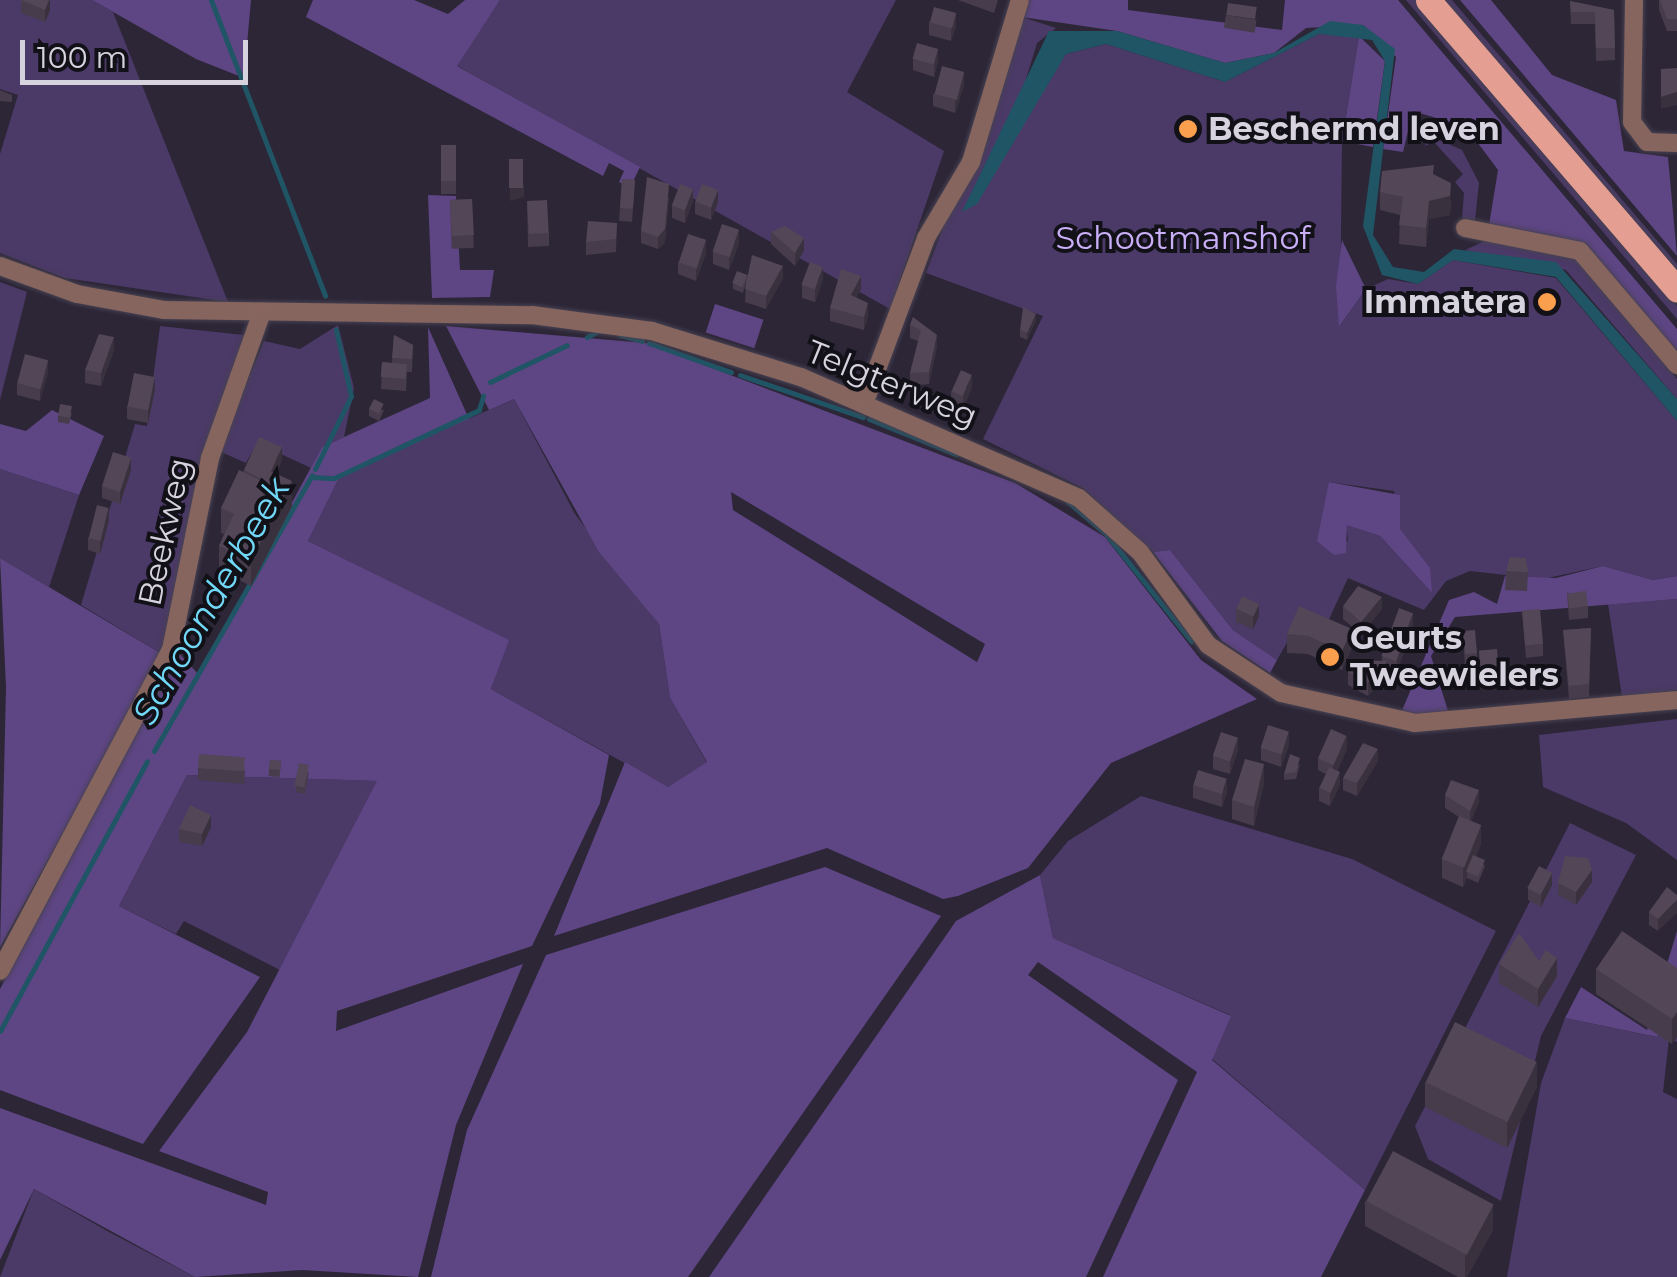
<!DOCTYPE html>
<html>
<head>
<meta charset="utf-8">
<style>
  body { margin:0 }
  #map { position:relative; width:1677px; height:1277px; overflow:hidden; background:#2c2637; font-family:Montserrat,sans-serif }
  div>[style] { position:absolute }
  .green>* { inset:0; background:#4b3967 }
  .forest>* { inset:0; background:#5e4584; transform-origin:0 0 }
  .water>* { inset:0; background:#205565 }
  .stream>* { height:5px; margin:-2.5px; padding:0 2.5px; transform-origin:2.5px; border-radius:2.5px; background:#205565 }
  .roads { filter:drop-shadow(0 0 2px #474252) drop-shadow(0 0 2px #474252) }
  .minor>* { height:18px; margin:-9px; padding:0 9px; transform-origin:9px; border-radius:9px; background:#87655f }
  .primary>* { height:25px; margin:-12.5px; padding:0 12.5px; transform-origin:12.5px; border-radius:12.5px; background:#e59f92 }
  .wall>* { inset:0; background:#473c4b; transform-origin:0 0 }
  .shaded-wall>* { inset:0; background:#39313d }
  .building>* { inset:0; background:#524657; transform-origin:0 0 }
  .dots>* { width:28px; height:28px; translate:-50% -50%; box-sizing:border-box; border:5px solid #131118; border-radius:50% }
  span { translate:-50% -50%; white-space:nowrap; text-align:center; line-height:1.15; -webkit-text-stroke:8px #131118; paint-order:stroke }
  .poi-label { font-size:32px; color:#d7d3de; font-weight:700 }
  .left { translate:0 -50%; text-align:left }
  .right { translate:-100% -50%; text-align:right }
  .park-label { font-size:32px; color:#c9aef8 }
  .street-label { font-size:32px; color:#d7d3de }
  .water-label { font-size:35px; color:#71d8f8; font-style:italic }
  .scale { position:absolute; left:20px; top:40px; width:228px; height:45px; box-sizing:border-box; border:5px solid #d7d3de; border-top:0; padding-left:12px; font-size:30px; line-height:35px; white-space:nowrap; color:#d7d3de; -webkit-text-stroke:8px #131118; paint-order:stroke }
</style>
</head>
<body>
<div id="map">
  <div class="green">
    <div style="clip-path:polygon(0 0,92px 0,113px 12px,228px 302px,65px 278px,0 253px,0 154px,18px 95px,0 89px)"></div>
    <div style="clip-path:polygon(500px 0,896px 0,847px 92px,944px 151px,890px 309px,456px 65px)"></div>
    <div style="clip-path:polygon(1406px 0,1419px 0,1677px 306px,1677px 319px)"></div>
    <div style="clip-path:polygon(1442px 0,1452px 0,1677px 264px,1677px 279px)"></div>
    <div style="clip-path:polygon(evenodd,1022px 17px,1056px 28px,1037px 43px,1014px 118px,962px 212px,1066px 54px,1106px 44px,1225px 82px,1319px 34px,1359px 36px,1342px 141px,1340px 326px,1366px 289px,1388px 279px,1418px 284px,1453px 260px,1556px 278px,1677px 421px,1677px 576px,1653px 580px,1603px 566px,1543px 579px,1470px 571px,1446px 581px,1424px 610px,1348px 578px,1324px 630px,1300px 620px,1277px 660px,1233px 630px,1170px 550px,1153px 552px,1083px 488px,983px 439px,1043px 316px,926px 273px,1022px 17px,1329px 482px,1394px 491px,1400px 529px,1431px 592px,1380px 536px,1346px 524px,1348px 540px,1334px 555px,1329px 482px)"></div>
    <div style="clip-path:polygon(1428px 135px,1462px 150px,1479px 183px,1475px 220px,1462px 218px,1464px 193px,1455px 182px,1463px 174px,1434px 142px,1425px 146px)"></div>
    <div style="clip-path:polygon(1485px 241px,1555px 247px,1580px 261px,1677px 379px,1677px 399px,1566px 270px,1465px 250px)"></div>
    <div style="clip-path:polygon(0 282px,27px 292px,0 400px)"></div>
    <div style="clip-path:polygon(338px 325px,354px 388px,344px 437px,322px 447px,311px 468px,257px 443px,246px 463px,219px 451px,264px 341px,300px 349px)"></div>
    <div style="clip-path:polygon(160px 326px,253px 336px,162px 654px,81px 605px,135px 424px,147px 426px)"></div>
    <div style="clip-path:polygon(514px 399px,575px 514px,659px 624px,670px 698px,707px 763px,668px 787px,491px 689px,508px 640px,308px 541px,341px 474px)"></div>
    <div style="clip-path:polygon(0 469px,79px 495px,49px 587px,0 558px)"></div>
    <div style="clip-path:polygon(1677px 599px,1677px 690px,1622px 697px,1608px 604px)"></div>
    <div style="clip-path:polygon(1677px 719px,1677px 860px,1626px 823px,1543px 787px,1539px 735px)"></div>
    <div style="clip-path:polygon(187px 775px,378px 781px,280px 970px,184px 921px,176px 934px,119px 906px)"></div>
    <div style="clip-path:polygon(1141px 796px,1352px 859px,1496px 931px,1365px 1190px,1212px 1059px,1230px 1015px,1053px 938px,1040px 875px,1068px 841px)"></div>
    <div style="clip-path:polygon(1570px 823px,1636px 855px,1541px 1036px,1501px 1201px,1428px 1159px,1415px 1126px)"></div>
    <div style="clip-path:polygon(1677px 970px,1677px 1042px,1669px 1039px,1663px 1092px,1677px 1099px,1677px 1277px,1507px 1277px,1541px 1083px,1565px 1018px,1656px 1037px)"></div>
    <div style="clip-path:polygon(34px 1189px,109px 1232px,195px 1277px,0 1277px)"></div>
  </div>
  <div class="forest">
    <div style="clip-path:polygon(92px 0,251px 0,244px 78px,196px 59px)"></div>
    <div style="clip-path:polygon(313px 0,414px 0,448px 14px,465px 0,500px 0,457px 66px,640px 167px,630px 188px,619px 182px,624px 171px,609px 163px,603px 176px,306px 17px)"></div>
    <div style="clip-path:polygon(1026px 0,1128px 0,1128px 10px,1282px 30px,1285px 0,1398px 0,1677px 329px,1677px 357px,1577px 242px,1489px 225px,1498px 170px,1466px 127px,1413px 111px,1403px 152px,1383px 149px,1396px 57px,1363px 25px,1306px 28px,1274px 53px,1225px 63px,1117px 31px,1022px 17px)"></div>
    <div style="clip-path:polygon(1460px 0,1491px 0,1552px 75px,1616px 100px,1624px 151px,1668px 157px,1677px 256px)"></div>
    <div style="clip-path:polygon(1359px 36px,1385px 61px,1373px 147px,1342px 141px)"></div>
    <div style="clip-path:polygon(428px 195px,456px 196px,460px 270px,494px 270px,490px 297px,432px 298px)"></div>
    <div style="clip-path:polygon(1342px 240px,1366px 289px,1339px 327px,1336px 286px)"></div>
    <div style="left:715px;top:304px;width:51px;height:30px;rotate:18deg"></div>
    <div style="clip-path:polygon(evenodd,446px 326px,646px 343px,1015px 483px,1105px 537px,1201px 660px,1257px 699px,1111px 763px,1028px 868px,958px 896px,943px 899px,827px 848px,554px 936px,625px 762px,668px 787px,707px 762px,670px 698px,659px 624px,599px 552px,514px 399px,489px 410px,446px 326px,731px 492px,985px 644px,977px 662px,733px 510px,731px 492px)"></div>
    <div style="clip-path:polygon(428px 327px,469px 419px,341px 474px,308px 541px,509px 640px,491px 689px,609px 755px,600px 803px,532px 946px,337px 1011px,336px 1031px,523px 964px,456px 1125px,418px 1277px,302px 1270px,195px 1277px,34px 1189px,0 1260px,0 1108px,266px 1205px,268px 1192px,159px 1151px,247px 1032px,377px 781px,187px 775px,119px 906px,260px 977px,143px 1144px,0 1090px,0 989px,176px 650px,199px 675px,322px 447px,430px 398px)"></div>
    <div style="clip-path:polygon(52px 410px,104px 436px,79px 495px,0 469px,0 424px,26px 431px)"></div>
    <div style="clip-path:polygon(1329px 482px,1400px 495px,1400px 529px,1430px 568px,1432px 593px,1380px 536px,1347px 525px,1346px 553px,1334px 555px,1317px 541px)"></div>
    <div style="clip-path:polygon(1170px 550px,1233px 630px,1277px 660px,1270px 673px,1222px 641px,1153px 552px)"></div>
    <div style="clip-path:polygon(0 558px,162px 654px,0 947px,6px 687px)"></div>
    <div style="clip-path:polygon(1603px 566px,1653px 580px,1677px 576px,1677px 599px,1455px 617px,1431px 656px,1449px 714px,1400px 715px,1449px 600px,1474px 592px,1497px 604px,1505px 576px,1556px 578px)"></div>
    <div style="clip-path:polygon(825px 867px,941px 916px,688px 1277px,431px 1277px,467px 1130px,546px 955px)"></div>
    <div style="clip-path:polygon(1040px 875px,1053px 938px,1231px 1016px,1212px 1060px,1365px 1190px,1321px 1277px,1103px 1277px,1197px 1072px,1038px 962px,1028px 975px,1178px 1080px,1086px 1277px,709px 1277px,956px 921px)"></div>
    <div style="clip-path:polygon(1677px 931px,1677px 970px,1657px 1037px,1565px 1018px,1581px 987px,1647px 1030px)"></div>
  </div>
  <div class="water">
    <div style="clip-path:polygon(1330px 21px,1363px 25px,1395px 49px,1373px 235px,1393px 267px,1424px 272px,1454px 249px,1556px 262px,1677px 399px,1677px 421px,1556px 277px,1453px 260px,1418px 284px,1382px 275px,1363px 226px,1385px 61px,1372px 40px,1319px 34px,1225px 82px,1106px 44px,1066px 54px,977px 204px,962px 212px,1049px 31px,1117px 31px,1225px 63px,1274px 53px)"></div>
  </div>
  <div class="stream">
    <div style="left:211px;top:0;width:317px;rotate:68.9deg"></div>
    <div style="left:620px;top:335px;width:23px;rotate:15deg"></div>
    <div style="left:587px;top:337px;width:15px;rotate:-28deg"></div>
    <div style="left:649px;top:343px;width:87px;rotate:19.5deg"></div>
    <div style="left:740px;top:375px;width:130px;rotate:18.9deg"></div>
    <div style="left:490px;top:382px;width:85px;rotate:-25.7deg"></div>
    <div style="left:869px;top:419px;width:94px;rotate:21.9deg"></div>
    <div style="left:315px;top:469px;width:81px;rotate:-63.7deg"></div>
    <div style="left:351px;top:396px;width:68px;rotate:-102.8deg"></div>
    <div style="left:312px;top:477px;width:22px;rotate:3deg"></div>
    <div style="left:334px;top:478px;width:160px;rotate:-25.1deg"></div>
    <div style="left:479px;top:410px;width:15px;rotate:-74deg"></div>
    <div style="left:1067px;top:501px;width:51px;rotate:40.2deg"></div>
    <div style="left:1106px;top:534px;width:137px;rotate:51.5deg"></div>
    <div style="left:154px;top:751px;width:318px;rotate:-60.2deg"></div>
    <div style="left:0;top:1031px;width:307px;rotate:-61.4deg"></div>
  </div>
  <div class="roads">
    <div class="minor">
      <div style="left:1634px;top:0;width:122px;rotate:90.9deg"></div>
      <div style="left:1632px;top:122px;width:25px;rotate:53deg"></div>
      <div style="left:1647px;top:142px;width:30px;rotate:2deg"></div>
      <div style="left:1465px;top:228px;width:117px;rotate:11.3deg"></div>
      <div style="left:1580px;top:251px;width:150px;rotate:49.6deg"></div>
      <div style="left:0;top:266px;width:82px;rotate:20deg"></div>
      <div style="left:77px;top:294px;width:88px;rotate:10.4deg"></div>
      <div style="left:164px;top:310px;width:368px;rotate:0.8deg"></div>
      <div style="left:532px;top:315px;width:121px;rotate:7.6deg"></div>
      <div style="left:652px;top:331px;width:156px;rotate:17.2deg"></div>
      <div style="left:801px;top:377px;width:303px;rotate:23.5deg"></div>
      <div style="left:1079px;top:498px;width:81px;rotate:41.5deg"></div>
      <div style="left:1140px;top:552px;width:115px;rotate:53.8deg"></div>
      <div style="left:1208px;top:645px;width:87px;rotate:33.3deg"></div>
      <div style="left:1281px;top:693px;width:137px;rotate:12.6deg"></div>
      <div style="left:1415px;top:723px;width:263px;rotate:-5deg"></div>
      <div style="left:864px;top:404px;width:177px;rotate:-69.5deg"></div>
      <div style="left:926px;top:238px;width:88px;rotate:-59.4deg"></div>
      <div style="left:971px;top:162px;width:169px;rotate:-73.2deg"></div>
      <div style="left:0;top:971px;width:364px;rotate:-62deg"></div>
      <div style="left:171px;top:650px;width:196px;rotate:-78.5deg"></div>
      <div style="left:210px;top:458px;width:155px;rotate:-70.4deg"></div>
    </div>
    <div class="primary">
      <div style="left:1428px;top:0;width:382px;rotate:49.3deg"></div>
    </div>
  </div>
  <div class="wall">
    <div style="clip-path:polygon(21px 0,50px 0,50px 10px,45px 22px,21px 13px)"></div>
    <div style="clip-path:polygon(958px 0,998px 0,994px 13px)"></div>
    <div style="clip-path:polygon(1659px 0,1677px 0,1677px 31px,1667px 31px,1659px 10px)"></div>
    <div style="clip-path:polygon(1570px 1px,1614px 10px,1615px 60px,1596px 61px,1595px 24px,1571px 24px)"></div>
    <div style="left:1226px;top:15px;width:31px;height:13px;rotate:9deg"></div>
    <div style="clip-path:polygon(929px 22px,956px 26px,951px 41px,929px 35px)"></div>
    <div style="clip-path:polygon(913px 58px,938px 61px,934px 77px,913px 70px)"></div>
    <div style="clip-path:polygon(964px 85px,955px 113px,933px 106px,933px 94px)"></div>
    <div style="clip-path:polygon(0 90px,12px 95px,12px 102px,0 101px)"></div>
    <div style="left:441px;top:145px;width:15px;height:49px"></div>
    <div style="clip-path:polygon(1434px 174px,1451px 202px,1450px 215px,1429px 219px,1426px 247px,1399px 244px,1400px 215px,1380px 210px,1380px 192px)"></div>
    <div style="left:622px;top:179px;width:13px;height:42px;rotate:4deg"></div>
    <div style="clip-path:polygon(669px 197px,665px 242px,658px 249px,641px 243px,641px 231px)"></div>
    <div style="left:472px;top:199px;width:49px;height:22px;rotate:88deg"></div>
    <div style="clip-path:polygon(527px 201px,549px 233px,549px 246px,528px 247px)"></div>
    <div style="clip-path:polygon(693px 201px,685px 223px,672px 218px,672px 206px)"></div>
    <div style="clip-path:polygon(695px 202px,718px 202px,711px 220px,695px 214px)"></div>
    <div style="clip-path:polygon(617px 223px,616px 252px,586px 255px,586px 242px)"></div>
    <div style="clip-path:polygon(771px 232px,804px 250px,795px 266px,771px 244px)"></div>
    <div style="clip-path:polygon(739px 243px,729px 270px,713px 264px,713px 252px)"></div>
    <div style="clip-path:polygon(706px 253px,696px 281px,678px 274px,678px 262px)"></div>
    <div style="clip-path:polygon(747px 275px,783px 278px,766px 309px,745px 302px,746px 282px,743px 293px,733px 289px,733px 283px)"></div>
    <div style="clip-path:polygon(823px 279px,815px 302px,802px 298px,802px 285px)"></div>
    <div style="clip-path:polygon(861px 289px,856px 297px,868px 316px,864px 330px,830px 321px,830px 308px)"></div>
    <div style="clip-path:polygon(913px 317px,937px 347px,929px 384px,910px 386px,910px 373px,918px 341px,910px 338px,910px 325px)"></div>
    <div style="clip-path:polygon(1036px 320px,1027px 340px,1020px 337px,1020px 330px)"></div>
    <div style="clip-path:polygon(394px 335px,413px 345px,412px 372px,407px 372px,406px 391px,381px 389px,382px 362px,392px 363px)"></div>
    <div style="clip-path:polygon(114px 350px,101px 386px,85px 383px,85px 370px)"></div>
    <div style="clip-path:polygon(48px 372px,40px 401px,17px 395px,17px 383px)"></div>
    <div style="clip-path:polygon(972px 387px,963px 409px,951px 404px,951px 391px)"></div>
    <div style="clip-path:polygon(155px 389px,148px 423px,127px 419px,127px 406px)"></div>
    <div style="clip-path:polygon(369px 409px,384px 410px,379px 421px,369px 416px)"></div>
    <div style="clip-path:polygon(72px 413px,69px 424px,58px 422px,58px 416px)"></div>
    <div style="clip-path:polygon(282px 460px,276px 474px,292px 506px,251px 586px,219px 570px,219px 546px,224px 534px,221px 533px,221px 508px,244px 470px)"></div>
    <div style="clip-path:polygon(131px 470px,120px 504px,102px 498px,102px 486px)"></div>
    <div style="clip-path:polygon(109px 520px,100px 554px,88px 550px,88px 538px)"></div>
    <div style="left:1506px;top:571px;width:22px;height:19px;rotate:3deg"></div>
    <div style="clip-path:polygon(1567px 592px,1588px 606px,1588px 618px,1569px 620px)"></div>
    <div style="clip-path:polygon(1343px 606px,1382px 609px,1361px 634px,1343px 619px)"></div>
    <div style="clip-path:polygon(1236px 609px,1259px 616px,1253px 629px,1236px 622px)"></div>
    <div style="clip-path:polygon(1522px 611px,1543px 644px,1543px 656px,1526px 658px)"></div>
    <div style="clip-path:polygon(1413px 625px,1397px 673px,1388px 670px,1388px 673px,1368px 696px,1348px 685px,1348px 672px,1382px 661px,1382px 656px)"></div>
    <div style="clip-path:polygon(1591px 628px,1589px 697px,1569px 699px,1563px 630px)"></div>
    <div style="clip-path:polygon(1352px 629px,1352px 648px,1342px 670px,1308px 654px,1287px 653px,1287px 634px)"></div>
    <div style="clip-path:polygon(1463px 631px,1477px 653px,1477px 665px,1465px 667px)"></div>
    <div style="clip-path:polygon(1479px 651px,1499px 673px,1499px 686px,1481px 688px)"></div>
    <div style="clip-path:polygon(1289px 745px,1281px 767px,1261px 760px,1261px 748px)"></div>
    <div style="clip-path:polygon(1347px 749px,1337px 771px,1340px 785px,1330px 806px,1319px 801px,1319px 788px,1326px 774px,1318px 770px,1318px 758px)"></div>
    <div style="clip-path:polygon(1238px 750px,1230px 774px,1213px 769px,1213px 756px)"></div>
    <div style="left:270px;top:760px;width:11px;height:16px;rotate:5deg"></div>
    <div style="clip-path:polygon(1378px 761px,1357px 796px,1343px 790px,1343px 778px)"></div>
    <div style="clip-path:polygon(1300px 764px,1296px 779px,1284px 780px,1284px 774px)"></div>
    <div style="clip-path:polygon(198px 768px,245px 770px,244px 784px,198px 780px)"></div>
    <div style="clip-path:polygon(309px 771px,305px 794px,296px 792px,296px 786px)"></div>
    <div style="clip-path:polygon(1264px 783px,1254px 826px,1232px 819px,1232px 800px)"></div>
    <div style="clip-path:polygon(1193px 785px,1227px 792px,1222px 807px,1193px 798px)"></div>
    <div style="clip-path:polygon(1445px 795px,1479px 802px,1471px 821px,1481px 844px,1476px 856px,1485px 866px,1478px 883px,1467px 878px,1463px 887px,1442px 878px,1442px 859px,1459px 817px,1445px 808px)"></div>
    <div style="clip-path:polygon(211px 827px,202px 846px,179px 842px,179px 829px)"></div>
    <div style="clip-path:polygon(1592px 882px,1576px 905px,1558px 895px,1558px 883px)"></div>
    <div style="clip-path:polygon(1552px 885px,1541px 907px,1528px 900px,1528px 888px)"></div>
    <div style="clip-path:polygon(1667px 887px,1658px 931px,1649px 925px,1649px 912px)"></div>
    <div style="clip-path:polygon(1499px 964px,1557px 976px,1538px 1007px,1499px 983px)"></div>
    <div style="clip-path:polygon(1677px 968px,1672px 1044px,1596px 994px,1596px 969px)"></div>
    <div style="clip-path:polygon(1425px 1082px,1537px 1087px,1507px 1148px,1425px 1107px)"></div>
    <div style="clip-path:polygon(1365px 1201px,1493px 1230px,1467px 1277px,1458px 1277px,1365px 1226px)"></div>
  </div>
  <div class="shaded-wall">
    <div style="clip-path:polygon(49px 0,50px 0,50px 10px,45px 22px,45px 10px)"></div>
    <div style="clip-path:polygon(956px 13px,956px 26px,951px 41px,951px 29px)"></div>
    <div style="clip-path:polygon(938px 49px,938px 61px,934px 77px,934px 64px)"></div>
    <div style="clip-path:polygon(964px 72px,964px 85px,955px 113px,955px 101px)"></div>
    <div style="clip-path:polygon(1677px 92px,1677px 105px,1661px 109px,1661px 97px)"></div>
    <div style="clip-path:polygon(1451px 183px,1450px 215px,1429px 219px,1426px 247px,1426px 228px,1429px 201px)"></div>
    <div style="clip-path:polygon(669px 184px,665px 242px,658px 249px,658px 237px)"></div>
    <div style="clip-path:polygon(524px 185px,524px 197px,510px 201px,510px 188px)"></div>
    <div style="clip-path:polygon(693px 189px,693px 201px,685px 223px,685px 210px)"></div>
    <div style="clip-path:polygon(718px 190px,718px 202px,711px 220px,711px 208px)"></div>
    <div style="clip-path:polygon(739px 230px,739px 243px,729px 270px,729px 258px)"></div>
    <div style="clip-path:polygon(804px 238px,804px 250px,795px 266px,795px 253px)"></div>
    <div style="clip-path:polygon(706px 240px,706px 253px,696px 281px,696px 268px)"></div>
    <div style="clip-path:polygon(783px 266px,783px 278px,766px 309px,766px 296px)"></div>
    <div style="clip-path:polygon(823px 267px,823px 279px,815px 302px,815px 290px)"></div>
    <div style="clip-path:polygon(861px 276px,861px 289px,851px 307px,851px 295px)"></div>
    <div style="clip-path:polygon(868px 303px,868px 316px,864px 330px,864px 317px)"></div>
    <div style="clip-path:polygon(1036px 314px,1036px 320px,1027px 340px,1027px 333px)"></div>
    <div style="clip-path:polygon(937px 335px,937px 347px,929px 384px,929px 372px)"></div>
    <div style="clip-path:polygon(114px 337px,114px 350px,101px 386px,101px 373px)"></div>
    <div style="clip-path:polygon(48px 360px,48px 372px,40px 401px,40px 389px)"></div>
    <div style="clip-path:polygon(972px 375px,972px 387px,963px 409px,963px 396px)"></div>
    <div style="clip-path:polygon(155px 377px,155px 389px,148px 423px,148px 410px)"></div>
    <div style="clip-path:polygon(282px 447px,282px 460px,267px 494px,267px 481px)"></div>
    <div style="clip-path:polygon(131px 458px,131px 470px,120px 504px,120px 491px)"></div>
    <div style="clip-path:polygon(292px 481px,292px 506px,251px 586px,251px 561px)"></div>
    <div style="clip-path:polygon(109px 508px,109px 520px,100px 554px,100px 541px)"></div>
    <div style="clip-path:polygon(1382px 597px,1382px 609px,1361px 634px,1361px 622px)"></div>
    <div style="clip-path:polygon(1259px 604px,1259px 616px,1253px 629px,1253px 617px)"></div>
    <div style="clip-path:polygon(1413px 613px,1413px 625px,1397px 673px,1397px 661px)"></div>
    <div style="clip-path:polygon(1352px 629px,1352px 648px,1342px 670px,1342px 651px)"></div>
    <div style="clip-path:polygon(1388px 661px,1388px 673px,1368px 696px,1368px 683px)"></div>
    <div style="clip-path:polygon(1289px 732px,1289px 745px,1281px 767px,1281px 755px)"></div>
    <div style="clip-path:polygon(1347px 736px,1347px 749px,1333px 778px,1333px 765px)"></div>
    <div style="clip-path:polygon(1238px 738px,1238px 750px,1230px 774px,1230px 762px)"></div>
    <div style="clip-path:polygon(1378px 749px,1378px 761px,1357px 796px,1357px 783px)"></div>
    <div style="clip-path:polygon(1264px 764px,1264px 783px,1254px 826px,1254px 807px)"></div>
    <div style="clip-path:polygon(1340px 772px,1340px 785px,1330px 806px,1330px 793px)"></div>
    <div style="clip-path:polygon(1227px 779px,1227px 792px,1222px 807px,1222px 795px)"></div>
    <div style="clip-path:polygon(1479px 790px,1479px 802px,1470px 824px,1470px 811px)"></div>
    <div style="clip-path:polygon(211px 815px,211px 827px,202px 846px,202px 834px)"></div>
    <div style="clip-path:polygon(1481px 825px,1481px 844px,1469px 873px,1467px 872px,1467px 878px,1463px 887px,1463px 868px)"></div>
    <div style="clip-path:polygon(1592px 870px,1592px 882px,1576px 905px,1576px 892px)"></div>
    <div style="clip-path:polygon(1552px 873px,1552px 885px,1541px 907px,1541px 894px)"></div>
    <div style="clip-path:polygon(1677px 900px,1677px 913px,1658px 931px,1658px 919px)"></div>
    <div style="clip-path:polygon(1557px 958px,1557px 976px,1538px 1007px,1538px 989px)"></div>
    <div style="clip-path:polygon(1677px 1012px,1677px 1037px,1672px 1044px,1672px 1019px)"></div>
    <div style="clip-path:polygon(1537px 1062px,1537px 1087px,1507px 1148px,1507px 1123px)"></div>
    <div style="clip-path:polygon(1493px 1205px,1493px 1230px,1467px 1277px,1465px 1277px,1465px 1256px)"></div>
  </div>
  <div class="building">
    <div style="clip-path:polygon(21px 0,49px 0,45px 10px)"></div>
    <div style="clip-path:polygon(1660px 0,1677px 0,1677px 19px,1667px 19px)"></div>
    <div style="clip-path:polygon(1570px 1px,1614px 10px,1615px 48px,1596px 48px,1595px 12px,1571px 12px)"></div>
    <div style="left:1228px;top:3px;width:29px;height:12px;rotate:8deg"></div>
    <div style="left:934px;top:7px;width:23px;height:16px;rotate:15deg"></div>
    <div style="left:917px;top:43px;width:22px;height:16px;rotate:16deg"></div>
    <div style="left:942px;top:66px;width:23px;height:29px;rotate:15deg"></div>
    <div style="clip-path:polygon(1677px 68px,1677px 92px,1661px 97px,1661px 69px)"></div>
    <div style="left:441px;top:145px;width:15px;height:36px"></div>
    <div style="left:509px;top:159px;width:14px;height:29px"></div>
    <div style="clip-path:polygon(1434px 165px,1433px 174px,1451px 183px,1450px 196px,1429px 201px,1426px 228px,1399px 225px,1403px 197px,1380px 192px,1382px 171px)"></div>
    <div style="clip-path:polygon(647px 177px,669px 184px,665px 229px,658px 237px,641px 231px)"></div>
    <div style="left:622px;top:179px;width:13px;height:29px;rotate:4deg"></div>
    <div style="left:680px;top:184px;width:14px;height:23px;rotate:21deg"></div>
    <div style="left:702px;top:184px;width:17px;height:19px;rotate:21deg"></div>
    <div style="left:472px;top:199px;width:36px;height:22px;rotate:87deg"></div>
    <div style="left:547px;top:200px;width:33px;height:20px;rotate:87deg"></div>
    <div style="clip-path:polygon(588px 221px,617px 223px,616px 239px,586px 242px)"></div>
    <div style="left:722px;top:224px;width:18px;height:29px;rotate:19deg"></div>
    <div style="clip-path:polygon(785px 226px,804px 238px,795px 253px,771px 232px)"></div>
    <div style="left:688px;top:234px;width:19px;height:30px;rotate:18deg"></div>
    <div style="clip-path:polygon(752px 255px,783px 266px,766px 296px,745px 289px)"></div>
    <div style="left:810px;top:262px;width:14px;height:24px;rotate:21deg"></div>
    <div style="clip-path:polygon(841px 269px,861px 276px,851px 295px,868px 303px,864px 317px,830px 308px)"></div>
    <div style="left:737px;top:271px;width:11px;height:13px;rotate:22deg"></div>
    <div style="clip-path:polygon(1023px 307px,1036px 314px,1027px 333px,1020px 330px)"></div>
    <div style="clip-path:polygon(913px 317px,937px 335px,929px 372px,910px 373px,921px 330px,910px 325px)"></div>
    <div style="clip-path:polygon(99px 334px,114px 337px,101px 373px,85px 370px)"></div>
    <div style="clip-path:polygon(394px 335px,413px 345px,412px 359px,392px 358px)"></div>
    <div style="left:25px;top:354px;width:24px;height:30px;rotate:15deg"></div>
    <div style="left:382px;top:362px;width:25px;height:15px;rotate:5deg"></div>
    <div style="left:961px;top:370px;width:12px;height:23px;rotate:24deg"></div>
    <div style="left:134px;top:373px;width:21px;height:34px;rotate:11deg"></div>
    <div style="left:374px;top:399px;width:11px;height:11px;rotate:27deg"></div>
    <div style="left:60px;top:404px;width:12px;height:12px;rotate:9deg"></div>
    <div style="clip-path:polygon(259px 437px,282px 447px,271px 471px,270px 471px,265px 481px,244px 470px)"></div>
    <div style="left:113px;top:452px;width:19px;height:36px;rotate:18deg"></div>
    <div style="clip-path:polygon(239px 470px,264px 482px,270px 471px,292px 481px,251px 561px,219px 546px,234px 514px,221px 508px)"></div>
    <div style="left:97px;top:505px;width:12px;height:34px;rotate:14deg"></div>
    <div style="clip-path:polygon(1510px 557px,1526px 558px,1528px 572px,1506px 571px)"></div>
    <div style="clip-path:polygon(1358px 586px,1382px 597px,1361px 622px,1343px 606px)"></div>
    <div style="left:1586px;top:591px;width:15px;height:19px;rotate:82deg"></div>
    <div style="left:1242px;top:596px;width:19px;height:14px;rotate:25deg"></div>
    <div style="clip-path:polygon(1299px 606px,1352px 629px,1342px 651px,1308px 636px,1287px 634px)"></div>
    <div style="left:1399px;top:608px;width:15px;height:51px;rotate:20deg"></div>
    <div style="left:1540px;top:609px;width:35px;height:18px;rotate:85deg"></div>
    <div style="clip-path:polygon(1591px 628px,1589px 684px,1569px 686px,1563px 630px)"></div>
    <div style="left:1475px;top:630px;width:23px;height:12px;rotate:85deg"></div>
    <div style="left:1497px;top:649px;width:24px;height:18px;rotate:85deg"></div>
    <div style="clip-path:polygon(1353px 660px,1388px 661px,1368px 683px,1348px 672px)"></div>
    <div style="left:1268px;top:725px;width:22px;height:24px;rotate:18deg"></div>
    <div style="left:1331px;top:729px;width:17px;height:32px;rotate:24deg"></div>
    <div style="left:1221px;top:732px;width:18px;height:25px;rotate:19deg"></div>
    <div style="clip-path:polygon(1363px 743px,1378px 749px,1357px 783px,1343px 778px)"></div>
    <div style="left:199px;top:754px;width:46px;height:14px;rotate:4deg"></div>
    <div style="clip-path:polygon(1290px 754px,1300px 758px,1296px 772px,1284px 774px)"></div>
    <div style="clip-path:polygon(1245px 759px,1264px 764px,1254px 807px,1232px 800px)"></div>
    <div style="left:270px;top:760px;width:11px;height:9px;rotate:5deg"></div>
    <div style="left:299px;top:763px;width:10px;height:23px;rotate:11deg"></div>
    <div style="left:1329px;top:767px;width:12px;height:23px;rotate:24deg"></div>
    <div style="left:1198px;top:770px;width:30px;height:16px;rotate:17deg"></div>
    <div style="clip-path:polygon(1451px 780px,1479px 790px,1470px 811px,1445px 795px)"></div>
    <div style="clip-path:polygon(190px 805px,211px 815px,202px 834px,179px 829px)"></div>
    <div style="left:1459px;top:816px;width:24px;height:46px;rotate:22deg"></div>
    <div style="left:1473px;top:855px;width:13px;height:18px;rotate:23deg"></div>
    <div style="clip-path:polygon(1565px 856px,1588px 858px,1592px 870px,1576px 892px,1558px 883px)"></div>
    <div style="left:1539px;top:866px;width:15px;height:25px;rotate:28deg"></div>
    <div style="clip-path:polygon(1667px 887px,1677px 895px,1677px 900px,1658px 919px,1649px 912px)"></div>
    <div style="clip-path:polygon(1622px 931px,1677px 968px,1677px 1012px,1672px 1019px,1596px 969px)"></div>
    <div style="clip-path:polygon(1519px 933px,1539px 961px,1546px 950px,1557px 958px,1538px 989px,1499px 964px)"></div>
    <div style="left:1455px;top:1022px;width:91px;height:67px;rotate:26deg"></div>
    <div style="left:1393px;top:1151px;width:114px;height:57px;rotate:28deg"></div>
  </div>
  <div class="dots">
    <div style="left:1188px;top:129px;background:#fa9f4e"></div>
    <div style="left:1547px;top:302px;background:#fa9f4e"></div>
    <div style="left:1330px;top:657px;background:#fa9f4e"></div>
  </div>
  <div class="poi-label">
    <span class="left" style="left:1208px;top:129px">Beschermd leven</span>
    <span class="right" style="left:1527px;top:302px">Immatera</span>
    <span class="left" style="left:1350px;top:657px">Geurts<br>Tweewielers</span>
  </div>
  <div class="park-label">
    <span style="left:1183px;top:238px">Schootmanshof</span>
  </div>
  <div class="street-label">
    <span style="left:892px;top:384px;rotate:22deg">Telgterweg</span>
    <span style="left:165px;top:532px;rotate:-78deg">Beekweg</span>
  </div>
  <div class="water-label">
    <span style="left:211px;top:601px;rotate:-60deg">Schoonderbeek</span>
  </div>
  <div class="scale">100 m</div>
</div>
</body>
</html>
